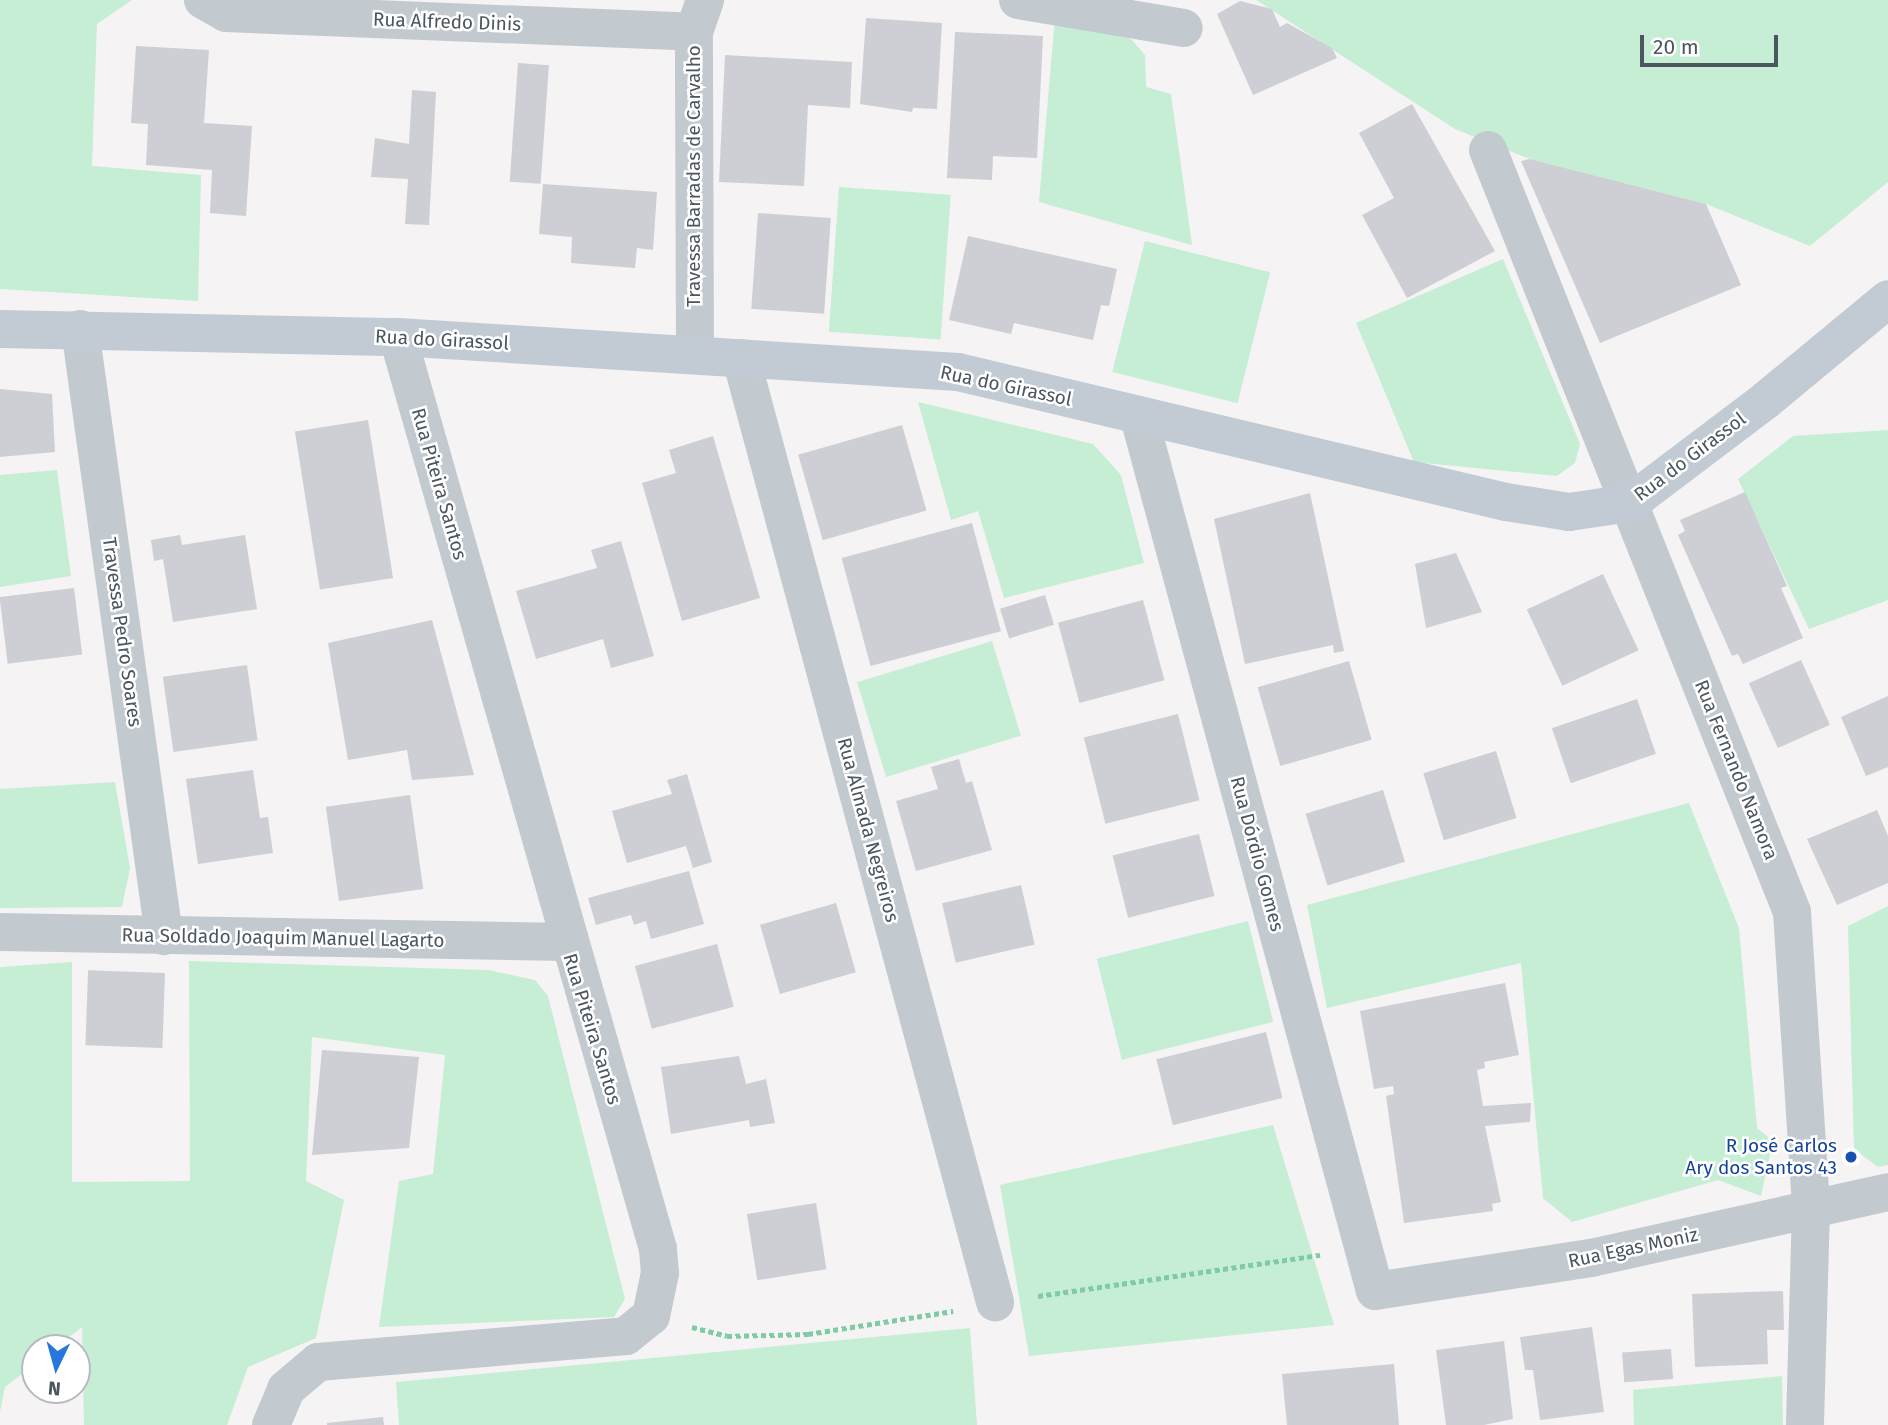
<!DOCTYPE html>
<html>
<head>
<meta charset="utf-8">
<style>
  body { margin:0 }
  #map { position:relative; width:1888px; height:1425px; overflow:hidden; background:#f5f3f3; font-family:"Fira Sans",sans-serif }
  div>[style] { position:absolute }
  .green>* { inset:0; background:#c5eed5; transform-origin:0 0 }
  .building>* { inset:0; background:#cdcfd4; transform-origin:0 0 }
  .path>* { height:4.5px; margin-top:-2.25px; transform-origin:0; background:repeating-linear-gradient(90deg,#7fcba5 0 5px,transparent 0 8.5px) }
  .street>* { height:38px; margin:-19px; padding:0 19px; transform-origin:19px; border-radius:19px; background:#c2cad0 }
  .secondary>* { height:38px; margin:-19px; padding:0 19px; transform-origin:19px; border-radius:19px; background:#c2cbd4 }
  .dots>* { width:19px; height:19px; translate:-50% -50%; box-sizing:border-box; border:4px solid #fff; border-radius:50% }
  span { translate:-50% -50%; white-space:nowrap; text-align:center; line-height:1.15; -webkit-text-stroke:5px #fff; paint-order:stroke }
  .street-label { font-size:19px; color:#4b565f }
  .transit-label { font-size:19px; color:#164399 }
  .right { translate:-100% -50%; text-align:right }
  .north { position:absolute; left:21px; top:1334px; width:70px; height:70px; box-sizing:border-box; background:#fff; border:2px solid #b7bbbf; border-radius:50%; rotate:185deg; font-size:19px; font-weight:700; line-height:28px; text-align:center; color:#4b565f }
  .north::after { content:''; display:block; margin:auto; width:24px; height:32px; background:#2677db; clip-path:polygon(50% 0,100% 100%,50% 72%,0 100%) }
  .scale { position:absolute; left:1640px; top:35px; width:138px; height:32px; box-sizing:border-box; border:4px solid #4b565f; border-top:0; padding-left:9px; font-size:21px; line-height:24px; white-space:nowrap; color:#4b565f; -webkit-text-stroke:5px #fff; paint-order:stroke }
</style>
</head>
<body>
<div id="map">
  <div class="green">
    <div style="clip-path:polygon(0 0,132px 0,97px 24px,92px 166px,201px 175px,198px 301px,0 289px)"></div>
    <div style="clip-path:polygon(1256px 0,1888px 0,1888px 182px,1810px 246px,1706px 204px,1530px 159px,1455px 129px)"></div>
    <div style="clip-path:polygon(1055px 18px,1131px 39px,1145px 55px,1146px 87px,1171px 94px,1192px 245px,1039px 202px)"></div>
    <div style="left:839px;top:187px;width:112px;height:145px;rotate:4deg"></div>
    <div style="left:1145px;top:241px;width:129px;height:135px;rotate:14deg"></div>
    <div style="clip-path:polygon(1503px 259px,1580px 444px,1575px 463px,1557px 476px,1414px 462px,1356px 323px)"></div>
    <div style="clip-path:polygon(918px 402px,1093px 444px,1121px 475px,1144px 563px,1004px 598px,978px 511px,951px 520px)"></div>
    <div style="clip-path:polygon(1888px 430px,1888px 600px,1809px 629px,1738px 479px,1793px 436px)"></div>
    <div style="clip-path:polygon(57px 470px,71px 576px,0 587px,0 475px)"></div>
    <div style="left:992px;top:641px;width:99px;height:141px;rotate:73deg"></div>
    <div style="clip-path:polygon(115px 782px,130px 868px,122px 907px,0 908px,0 789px)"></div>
    <div style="clip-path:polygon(1689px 803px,1739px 928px,1757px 1128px,1773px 1141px,1761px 1196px,1718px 1180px,1572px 1222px,1543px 1198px,1521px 963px,1327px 1008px,1307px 905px)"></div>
    <div style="clip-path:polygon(1888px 906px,1888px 1165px,1878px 1167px,1854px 1149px,1848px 926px)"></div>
    <div style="left:1248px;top:921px;width:104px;height:156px;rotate:76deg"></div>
    <div style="clip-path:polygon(189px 961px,488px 970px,535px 980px,548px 996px,625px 1299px,614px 1317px,379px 1327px,399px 1181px,433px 1174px,445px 1055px,312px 1037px,306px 1181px,344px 1200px,316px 1338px,248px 1367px,227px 1425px,84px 1425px,82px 1327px,55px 1348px,35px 1348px,35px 1364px,5px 1387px,0 1412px,0 967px,72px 962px,72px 1182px,190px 1181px)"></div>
    <div style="clip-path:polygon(1273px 1125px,1334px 1325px,1029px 1356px,1000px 1185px)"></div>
    <div style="clip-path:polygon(970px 1328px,977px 1425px,399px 1425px,396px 1382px)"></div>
    <div style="clip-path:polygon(1782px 1376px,1783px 1425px,1634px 1425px,1633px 1390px)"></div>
  </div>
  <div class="building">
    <div style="clip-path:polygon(1240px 1px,1272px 9px,1280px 27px,1287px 23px,1332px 48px,1337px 58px,1253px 95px,1217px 14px)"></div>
    <div style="clip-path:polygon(866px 18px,942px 23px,937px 109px,913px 108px,912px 112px,860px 104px)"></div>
    <div style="clip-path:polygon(955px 32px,1043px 36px,1037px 158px,993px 156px,992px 180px,947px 178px)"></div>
    <div style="clip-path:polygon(136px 46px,209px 50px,204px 123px,252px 126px,246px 216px,210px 213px,212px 170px,146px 165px,148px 124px,131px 123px)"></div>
    <div style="clip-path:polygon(725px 55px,852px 62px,850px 108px,808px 105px,804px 186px,719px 182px)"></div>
    <div style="left:518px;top:63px;width:31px;height:119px;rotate:4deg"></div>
    <div style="clip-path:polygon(412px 90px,436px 92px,429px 225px,405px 224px,408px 179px,371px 177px,375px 138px,409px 144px)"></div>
    <div style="clip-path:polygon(1412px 104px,1495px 251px,1407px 298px,1362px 215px,1394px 198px,1359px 133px)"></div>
    <div style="clip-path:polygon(1530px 159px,1706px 204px,1741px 285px,1600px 343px,1521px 161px)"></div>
    <div style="clip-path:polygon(543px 184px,657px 192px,653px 250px,637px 248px,635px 268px,571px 263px,572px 237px,539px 234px)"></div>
    <div style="left:758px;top:213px;width:73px;height:96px;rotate:4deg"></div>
    <div style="clip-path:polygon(968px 236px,1117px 269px,1109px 306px,1101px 305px,1093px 340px,1014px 323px,1011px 334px,949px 320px)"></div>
    <div style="clip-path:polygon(0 389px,52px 394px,55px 452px,0 457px)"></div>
    <div style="left:368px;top:420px;width:160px;height:74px;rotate:81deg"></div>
    <div style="left:902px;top:425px;width:89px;height:108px;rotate:74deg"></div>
    <div style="clip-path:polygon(713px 436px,760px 598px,682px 621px,642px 483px,676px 473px,669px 450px)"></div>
    <div style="clip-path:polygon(1745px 492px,1787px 586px,1781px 588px,1803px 638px,1743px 664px,1738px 654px,1732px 656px,1678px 535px,1685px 531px,1680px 520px)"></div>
    <div style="clip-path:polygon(1310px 493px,1344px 651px,1334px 653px,1333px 645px,1245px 664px,1214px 519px)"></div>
    <div style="left:972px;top:523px;width:112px;height:135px;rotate:75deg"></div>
    <div style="clip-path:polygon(180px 535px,182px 545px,245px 535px,257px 609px,173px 622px,163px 559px,154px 561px,151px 540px)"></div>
    <div style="clip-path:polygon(621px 541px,654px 656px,611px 668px,603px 639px,536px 659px,516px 591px,597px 568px,591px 550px)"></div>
    <div style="clip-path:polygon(1456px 553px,1482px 612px,1426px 628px,1415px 564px)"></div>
    <div style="left:1603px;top:574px;width:84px;height:84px;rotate:65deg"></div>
    <div style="left:74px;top:588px;width:67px;height:75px;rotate:83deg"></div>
    <div style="left:1045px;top:595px;width:31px;height:47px;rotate:73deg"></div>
    <div style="left:1143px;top:600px;width:83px;height:88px;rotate:75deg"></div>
    <div style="clip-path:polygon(432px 620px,474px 775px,412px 780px,407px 750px,348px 760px,328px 643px)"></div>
    <div style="left:1801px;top:660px;width:71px;height:57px;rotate:66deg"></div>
    <div style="left:1349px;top:661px;width:82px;height:95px;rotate:74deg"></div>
    <div style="left:247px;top:665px;width:76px;height:85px;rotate:82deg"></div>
    <div style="clip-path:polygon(1888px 696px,1888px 767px,1866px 776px,1841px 717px)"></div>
    <div style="left:1637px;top:699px;width:58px;height:90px;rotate:71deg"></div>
    <div style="left:1178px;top:714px;width:89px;height:97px;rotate:76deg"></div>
    <div style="left:1496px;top:751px;width:70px;height:76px;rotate:73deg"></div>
    <div style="clip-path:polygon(959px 759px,966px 783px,972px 781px,992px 850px,916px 871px,896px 801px,938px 789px,931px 767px)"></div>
    <div style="clip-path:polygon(253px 770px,260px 818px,268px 817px,273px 853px,198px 864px,186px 779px)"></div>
    <div style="clip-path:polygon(687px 774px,712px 862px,693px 868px,686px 846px,627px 863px,612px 811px,672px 794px,667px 780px)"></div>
    <div style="left:1383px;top:790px;width:75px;height:81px;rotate:73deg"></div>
    <div style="left:410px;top:795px;width:95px;height:85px;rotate:82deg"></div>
    <div style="clip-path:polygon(1877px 810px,1888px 836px,1888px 883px,1837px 905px,1807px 839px)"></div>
    <div style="left:1199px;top:834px;width:64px;height:89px;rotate:76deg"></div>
    <div style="clip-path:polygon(689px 871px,704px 924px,651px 939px,646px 921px,634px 925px,631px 915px,596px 925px,588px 898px)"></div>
    <div style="left:1021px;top:885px;width:61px;height:81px;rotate:77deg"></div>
    <div style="left:836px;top:903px;width:72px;height:79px;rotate:74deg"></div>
    <div style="left:717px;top:944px;width:65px;height:85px;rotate:75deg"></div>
    <div style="left:165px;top:973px;width:75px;height:77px;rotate:92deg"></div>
    <div style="clip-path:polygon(1505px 983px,1519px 1055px,1484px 1062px,1485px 1068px,1477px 1070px,1483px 1106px,1531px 1103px,1530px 1122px,1485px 1126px,1501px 1202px,1492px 1204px,1493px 1211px,1404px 1223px,1386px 1096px,1394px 1094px,1393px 1086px,1374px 1089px,1360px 1011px)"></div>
    <div style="left:1266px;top:1032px;width:68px;height:113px;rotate:76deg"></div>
    <div style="clip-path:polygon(322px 1050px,419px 1057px,409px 1148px,312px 1155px)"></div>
    <div style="clip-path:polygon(739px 1056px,746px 1084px,766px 1079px,775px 1123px,750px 1127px,749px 1120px,671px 1134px,661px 1067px)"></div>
    <div style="left:816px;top:1203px;width:67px;height:70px;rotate:81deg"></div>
    <div style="clip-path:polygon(1783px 1291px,1784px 1330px,1767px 1330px,1768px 1364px,1695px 1367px,1692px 1294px)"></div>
    <div style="clip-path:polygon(1592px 1327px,1604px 1412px,1540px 1420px,1533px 1370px,1525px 1370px,1520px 1337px)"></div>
    <div style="clip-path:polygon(1504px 1341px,1513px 1419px,1484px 1425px,1446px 1425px,1436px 1350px)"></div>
    <div style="left:1671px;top:1349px;width:30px;height:49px;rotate:86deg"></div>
    <div style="clip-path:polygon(1394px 1364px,1399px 1425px,1287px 1425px,1282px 1374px)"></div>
    <div style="clip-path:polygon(383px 1417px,384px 1425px,327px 1425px,327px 1423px)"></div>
  </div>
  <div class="path">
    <div style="left:1038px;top:1296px;width:285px;rotate:-8.3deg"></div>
    <div style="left:692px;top:1327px;width:36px;rotate:14deg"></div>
    <div style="left:727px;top:1336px;width:81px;rotate:-1.4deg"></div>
    <div style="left:808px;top:1334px;width:147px;rotate:-9deg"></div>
  </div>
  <div class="street">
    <div style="left:203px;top:0;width:26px;rotate:29deg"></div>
    <div style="left:226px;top:13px;width:468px;rotate:2.3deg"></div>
    <div style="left:1018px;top:0;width:168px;rotate:9.6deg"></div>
    <div style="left:1488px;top:150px;width:820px;rotate:68.25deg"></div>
    <div style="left:1792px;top:912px;width:297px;rotate:86.3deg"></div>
    <div style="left:1811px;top:1208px;width:217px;rotate:91.6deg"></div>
    <div style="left:80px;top:329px;width:613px;rotate:82.12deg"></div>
    <div style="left:695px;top:354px;width:322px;rotate:-90.2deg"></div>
    <div style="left:694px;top:32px;width:34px;rotate:-71deg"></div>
    <div style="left:741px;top:358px;width:978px;rotate:74.94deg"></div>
    <div style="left:1139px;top:417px;width:905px;rotate:74.89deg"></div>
    <div style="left:1375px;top:1291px;width:219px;rotate:-8.7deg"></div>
    <div style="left:1591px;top:1258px;width:304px;rotate:-12.5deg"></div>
    <div style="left:0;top:932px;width:567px;rotate:1.01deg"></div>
    <div style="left:271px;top:1425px;width:39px;rotate:-67deg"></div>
    <div style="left:286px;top:1389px;width:42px;rotate:-40.2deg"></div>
    <div style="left:318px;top:1362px;width:309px;rotate:-4.8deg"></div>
    <div style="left:626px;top:1336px;width:32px;rotate:-39deg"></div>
    <div style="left:651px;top:1316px;width:44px;rotate:-78.2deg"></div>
    <div style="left:660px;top:1273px;width:24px;rotate:-95deg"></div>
    <div style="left:658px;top:1249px;width:948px;rotate:-105.91deg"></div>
  </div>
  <div class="secondary">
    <div style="left:0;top:329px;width:398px;rotate:1.2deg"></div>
    <div style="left:398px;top:337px;width:561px;rotate:3.58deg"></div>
    <div style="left:958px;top:372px;width:563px;rotate:13.35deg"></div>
    <div style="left:1506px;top:502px;width:64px;rotate:9deg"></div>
    <div style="left:1569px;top:512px;width:62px;rotate:-8.4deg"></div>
    <div style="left:1630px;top:503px;width:171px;rotate:-37.1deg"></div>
    <div style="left:1766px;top:400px;width:158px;rotate:-39.6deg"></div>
  </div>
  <div class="dots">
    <div style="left:1851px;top:1157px;background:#1a4fb4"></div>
  </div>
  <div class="street-label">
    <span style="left:447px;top:22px;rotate:2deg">Rua Alfredo Dinis</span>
    <span style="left:694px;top:176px;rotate:-90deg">Travessa Barradas de Carvalho</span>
    <span style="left:442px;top:340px;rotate:3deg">Rua do Girassol</span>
    <span style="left:1006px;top:386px;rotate:12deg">Rua do Girassol</span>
    <span style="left:1690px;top:457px;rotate:-37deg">Rua do Girassol</span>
    <span style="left:439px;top:484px;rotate:74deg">Rua Piteira Santos</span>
    <span style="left:122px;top:632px;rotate:82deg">Travessa Pedro Soares</span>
    <span style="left:1736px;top:770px;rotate:68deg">Rua Fernando Namora</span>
    <span style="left:868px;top:830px;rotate:75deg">Rua Almada Negreiros</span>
    <span style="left:1257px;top:854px;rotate:75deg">Rua Dórdio Gomes</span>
    <span style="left:283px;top:938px;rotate:1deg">Rua Soldado Joaquim Manuel Lagarto</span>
    <span style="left:592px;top:1029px;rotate:73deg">Rua Piteira Santos</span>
    <span style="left:1633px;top:1248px;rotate:-12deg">Rua Egas Moniz</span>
  </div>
  <div class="transit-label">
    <span class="right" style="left:1837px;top:1157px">R José Carlos<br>Ary dos Santos 43</span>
  </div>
  <div class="north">N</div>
  <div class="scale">20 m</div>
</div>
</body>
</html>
